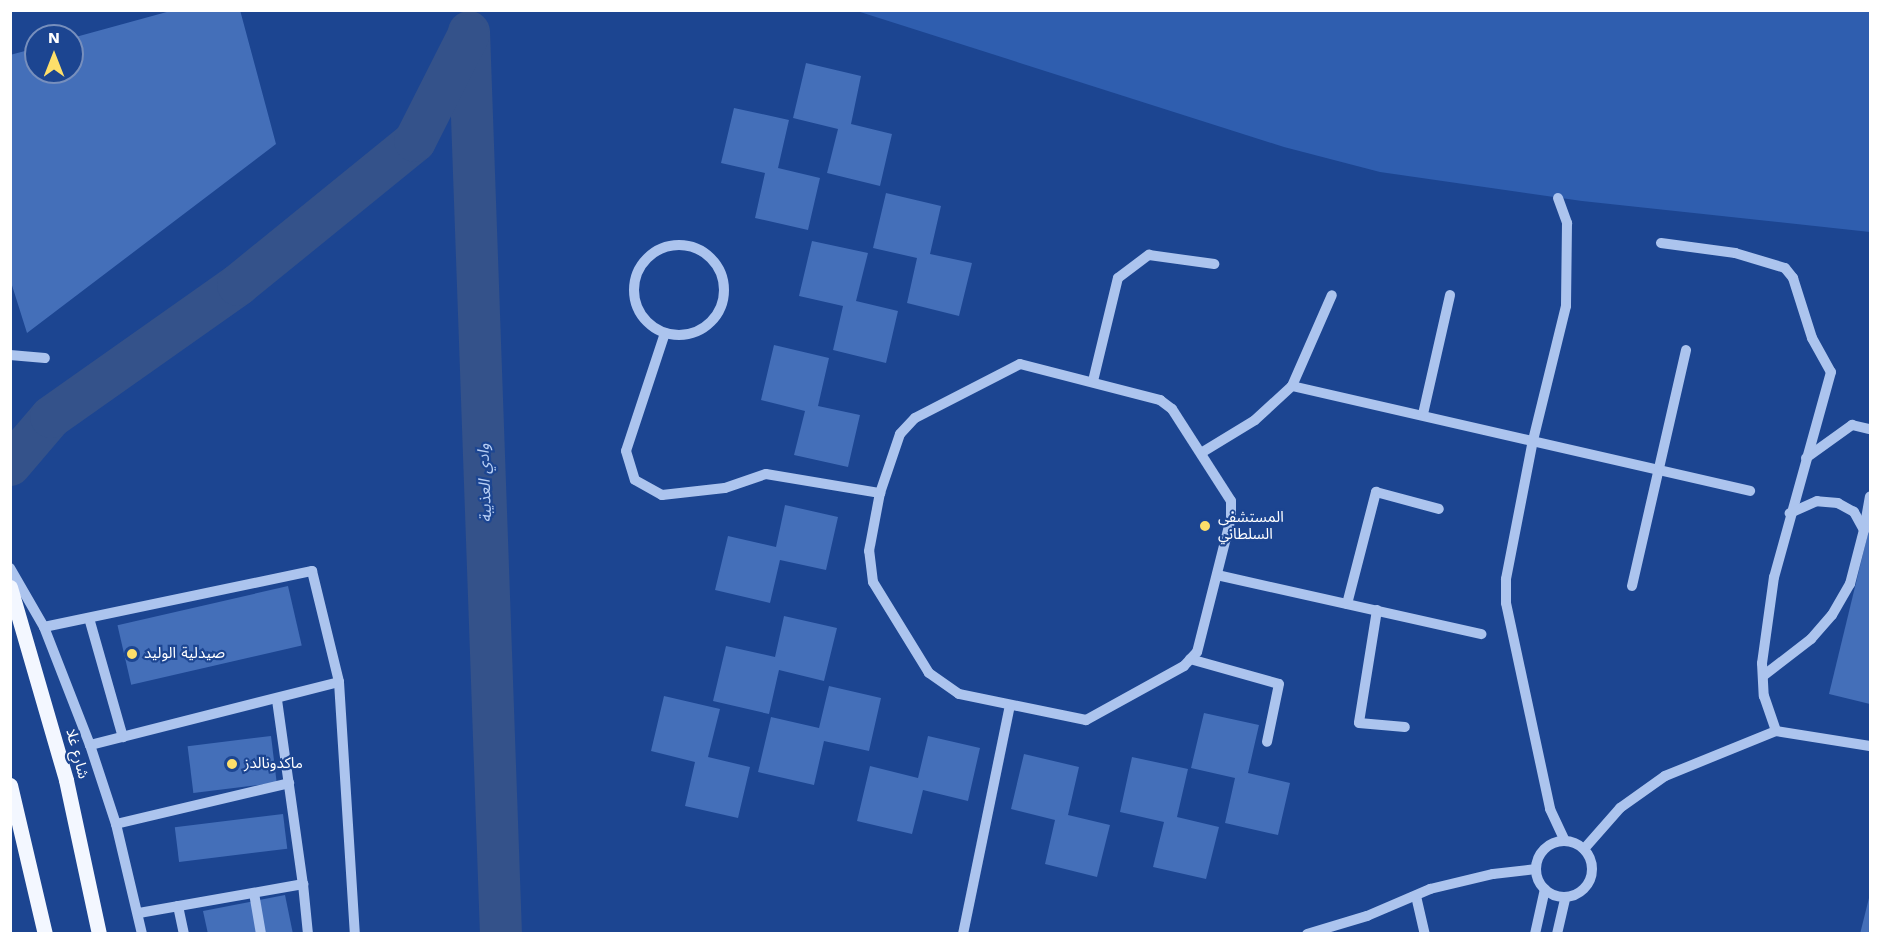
<!DOCTYPE html>
<html>
<head>
<meta charset="utf-8">
<style>
  body { margin:0 }
  #map { position:relative; width:1881px; height:944px; overflow:hidden; background:#1c4591; font-family:"Work Sans","Noto Sans Arabic",sans-serif }
  div>[style] { position:absolute }
  .green>* { inset:0; background:#2f5eaf }
  .river>* { height:42px; margin:-21px; padding:0 21px; transform-origin:21px; border-radius:21px; background:#34528a }
  .building>* { inset:0; background:#446fb9; transform-origin:0 0 }
  .minor>* { height:10px; margin:-5px; padding:0 5px; transform-origin:5px; border-radius:5px; background:#acc4ee }
  .minor>.ring { margin:-5px; padding:0; box-sizing:content-box; background:none; border:10px solid #acc4ee; border-radius:50% }
  .major>* { height:15px; margin:-7.5px; padding:0 7.5px; transform-origin:7.5px; border-radius:7.5px; background:#f3f7ff }
  .dots>* { width:16px; height:16px; translate:-50% -50%; box-sizing:border-box; border:3px solid #1c4591; border-radius:50% }
  span { translate:-50% -50%; white-space:nowrap; text-align:center; line-height:1.15; -webkit-text-stroke:4.5px #1c4591; paint-order:stroke }
  .poi-label { font-size:15px; color:#fff }
  .left { translate:0 -50%; text-align:left }
  .street-label { font-size:15px; color:#fff }
  .water-label { font-size:16px; color:#b8cff5; font-style:italic }
  .frame { position:absolute; inset:0; border:12px solid #fff; pointer-events:none }
  .north { position:absolute; left:24px; top:24px; width:60px; height:60px; box-sizing:border-box; background:#1c4591; border:2px solid #778fbd; border-radius:50%; rotate:0deg; font-size:16px; font-weight:700; line-height:24px; text-align:center; color:#fff }
  .north::after { content:''; display:block; margin:auto; width:21px; height:27px; background:#fedf6a; clip-path:polygon(50% 0,100% 100%,50% 72%,0 100%) }
</style>
</head>
<body>
<div id="map">
  <div class="green">
    <div style="clip-path:polygon(857px 11px,1870px 11px,1870px 232px,1582px 201px,1380px 172px,1284px 147px)"></div>
  </div>
  <div class="river">
    <div style="left:469px;top:32px;width:903px;rotate:87.97deg"></div>
    <div style="left:10px;top:465px;width:63px;rotate:-49.5deg"></div>
    <div style="left:51px;top:417px;width:229px;rotate:-35.2deg"></div>
    <div style="left:238px;top:285px;width:228px;rotate:-39.1deg"></div>
    <div style="left:415px;top:141px;width:118px;rotate:-63.2deg"></div>
  </div>
  <div class="building">
    <div style="clip-path:polygon(174px 10px,240px 10px,276px 144px,27px 333px,10px 279px,10px 55px,36px 48px,36px 72px,72px 72px,72px 38px)"></div>
    <div style="clip-path:polygon(806px 63px,861px 76px,851px 124px,892px 134px,880px 186px,827px 173px,838px 129px,793px 118px)"></div>
    <div style="clip-path:polygon(734px 108px,789px 120px,778px 168px,820px 178px,808px 230px,755px 218px,765px 173px,721px 163px)"></div>
    <div style="clip-path:polygon(886px 193px,941px 206px,930px 254px,972px 263px,959px 316px,907px 303px,917px 258px,873px 248px)"></div>
    <div style="clip-path:polygon(812px 241px,868px 253px,856px 301px,898px 311px,886px 363px,833px 350px,843px 306px,799px 296px)"></div>
    <div style="clip-path:polygon(774px 345px,829px 358px,818px 406px,860px 415px,848px 467px,794px 455px,805px 411px,761px 400px)"></div>
    <div style="clip-path:polygon(785px 505px,838px 517px,826px 570px,780px 560px,770px 603px,715px 590px,728px 536px,776px 547px)"></div>
    <div style="clip-path:polygon(1870px 525px,1870px 704px,1829px 694px)"></div>
    <div style="left:288px;top:586px;width:61px;height:175px;rotate:77deg"></div>
    <div style="clip-path:polygon(784px 616px,837px 628px,824px 681px,779px 670px,769px 714px,713px 701px,726px 646px,775px 657px)"></div>
    <div style="clip-path:polygon(829px 686px,881px 698px,869px 751px,824px 741px,814px 785px,758px 772px,771px 717px,819px 728px)"></div>
    <div style="clip-path:polygon(664px 696px,720px 709px,708px 757px,750px 767px,738px 818px,685px 806px,695px 762px,651px 751px)"></div>
    <div style="clip-path:polygon(1204px 713px,1259px 725px,1248px 773px,1290px 783px,1278px 835px,1225px 823px,1235px 778px,1191px 768px)"></div>
    <div style="left:271px;top:736px;width:47px;height:84px;rotate:83deg"></div>
    <div style="clip-path:polygon(928px 736px,980px 748px,968px 801px,923px 790px,912px 834px,857px 821px,870px 766px,918px 778px)"></div>
    <div style="clip-path:polygon(1024px 754px,1079px 767px,1068px 815px,1110px 825px,1097px 877px,1045px 864px,1055px 820px,1011px 809px)"></div>
    <div style="clip-path:polygon(1132px 757px,1188px 769px,1177px 817px,1219px 827px,1206px 879px,1153px 867px,1164px 822px,1120px 812px)"></div>
    <div style="left:283px;top:814px;width:35px;height:109px;rotate:83deg"></div>
    <div style="clip-path:polygon(1870px 894px,1870px 934px,1860px 934px)"></div>
    <div style="clip-path:polygon(285px 895px,293px 934px,208px 934px,203px 911px)"></div>
  </div>
  <div class="minor">
    <div style="left:1558px;top:198px;width:27px;rotate:70deg"></div>
    <div style="left:1567px;top:223px;width:83px;rotate:90.7deg"></div>
    <div style="left:1566px;top:306px;width:138px;rotate:103.8deg"></div>
    <div style="left:1533px;top:440px;width:142px;rotate:101deg"></div>
    <div style="left:1506px;top:579px;width:24px;rotate:90deg"></div>
    <div style="left:1506px;top:603px;width:211px;rotate:77.9deg"></div>
    <div style="left:1550px;top:809px;width:35px;rotate:65deg"></div>
    <div style="left:1661px;top:243px;width:75px;rotate:7.7deg"></div>
    <div style="left:1735px;top:253px;width:52px;rotate:16.7deg"></div>
    <div style="left:1785px;top:268px;width:13px;rotate:51deg"></div>
    <div style="left:1793px;top:278px;width:63px;rotate:72.4deg"></div>
    <div style="left:1812px;top:338px;width:39px;rotate:61deg"></div>
    <div style="left:1831px;top:372px;width:213px;rotate:105.5deg"></div>
    <div style="left:1774px;top:577px;width:87px;rotate:97.9deg"></div>
    <div style="left:1762px;top:663px;width:33px;rotate:87deg"></div>
    <div style="left:1764px;top:696px;width:37px;rotate:71deg"></div>
    <div style="left:1776px;top:731px;width:95px;rotate:9.1deg"></div>
    <div class="ring" style="left:634px;top:245px;width:80px;height:80px"></div>
    <div style="left:665px;top:333px;width:124px;rotate:108.3deg"></div>
    <div style="left:626px;top:451px;width:30px;rotate:73deg"></div>
    <div style="left:635px;top:480px;width:31px;rotate:29deg"></div>
    <div style="left:662px;top:495px;width:63px;rotate:-6.3deg"></div>
    <div style="left:725px;top:488px;width:43px;rotate:-18.9deg"></div>
    <div style="left:766px;top:474px;width:116px;rotate:9.5deg"></div>
    <div style="left:10px;top:355px;width:35px;rotate:5deg"></div>
    <div style="left:1020px;top:364px;width:145px;rotate:14.4deg"></div>
    <div style="left:1160px;top:400px;width:15px;rotate:37deg"></div>
    <div style="left:1172px;top:409px;width:109px;rotate:57.3deg"></div>
    <div style="left:1231px;top:501px;width:17px;rotate:90deg"></div>
    <div style="left:1231px;top:518px;width:138px;rotate:104.2deg"></div>
    <div style="left:1197px;top:652px;width:19px;rotate:133deg"></div>
    <div style="left:1184px;top:666px;width:112px;rotate:151.1deg"></div>
    <div style="left:1086px;top:720px;width:130px;rotate:-168.4deg"></div>
    <div style="left:959px;top:694px;width:37px;rotate:-145deg"></div>
    <div style="left:929px;top:673px;width:107px;rotate:-121.6deg"></div>
    <div style="left:873px;top:582px;width:31px;rotate:-97deg"></div>
    <div style="left:869px;top:551px;width:59px;rotate:-79.3deg"></div>
    <div style="left:880px;top:493px;width:62px;rotate:-71.3deg"></div>
    <div style="left:900px;top:434px;width:22px;rotate:-47deg"></div>
    <div style="left:915px;top:418px;width:118px;rotate:-27.2deg"></div>
    <div style="left:1093px;top:381px;width:106px;rotate:-76.4deg"></div>
    <div style="left:1118px;top:278px;width:39px;rotate:-37deg"></div>
    <div style="left:1149px;top:255px;width:66px;rotate:7.9deg"></div>
    <div style="left:1292px;top:386px;width:470px;rotate:12.9deg"></div>
    <div style="left:1423px;top:414px;width:122px;rotate:-77.2deg"></div>
    <div style="left:1201px;top:453px;width:63px;rotate:-31.4deg"></div>
    <div style="left:1255px;top:420px;width:50px;rotate:-42.6deg"></div>
    <div style="left:1292px;top:386px;width:99px;rotate:-66.3deg"></div>
    <div style="left:1806px;top:458px;width:57px;rotate:-35.7deg"></div>
    <div style="left:1852px;top:425px;width:18px;rotate:13deg"></div>
    <div style="left:1864px;top:530px;width:34px;rotate:-80deg"></div>
    <div style="left:10px;top:568px;width:68px;rotate:60deg"></div>
    <div style="left:44px;top:627px;width:127px;rotate:68.7deg"></div>
    <div style="left:90px;top:745px;width:83px;rotate:71.8deg"></div>
    <div style="left:116px;top:824px;width:113px;rotate:76.7deg"></div>
    <div style="left:1217px;top:575px;width:271px;rotate:12.6deg"></div>
    <div style="left:1632px;top:586px;width:242px;rotate:-77.1deg"></div>
    <div style="left:1347px;top:604px;width:116px;rotate:-75.5deg"></div>
    <div style="left:1376px;top:492px;width:65px;rotate:15.1deg"></div>
    <div style="left:1377px;top:610px;width:114px;rotate:99.1deg"></div>
    <div style="left:1359px;top:723px;width:46px;rotate:5deg"></div>
    <div style="left:89px;top:618px;width:124px;rotate:74.1deg"></div>
    <div style="left:44px;top:627px;width:274px;rotate:-11.8deg"></div>
    <div style="left:312px;top:571px;width:114px;rotate:76.3deg"></div>
    <div style="left:339px;top:682px;width:257px;rotate:165.8deg"></div>
    <div style="left:1190px;top:659px;width:92px;rotate:15.7deg"></div>
    <div style="left:1279px;top:684px;width:59px;rotate:101.7deg"></div>
    <div style="left:1763px;top:676px;width:61px;rotate:-37.6deg"></div>
    <div style="left:1811px;top:639px;width:32px;rotate:-49deg"></div>
    <div style="left:1832px;top:615px;width:36px;rotate:-60deg"></div>
    <div style="left:1850px;top:584px;width:56px;rotate:-75.5deg"></div>
    <div style="left:1864px;top:530px;width:21px;rotate:-119deg"></div>
    <div style="left:1854px;top:512px;width:18px;rotate:-151deg"></div>
    <div style="left:1838px;top:503px;width:21px;rotate:-175deg"></div>
    <div style="left:1817px;top:501px;width:30px;rotate:156deg"></div>
    <div style="left:339px;top:682px;width:253px;rotate:86.4deg"></div>
    <div style="left:277px;top:700px;width:186px;rotate:82deg"></div>
    <div style="left:116px;top:824px;width:178px;rotate:-13.3deg"></div>
    <div class="ring" style="left:1536px;top:841px;width:46px;height:46px"></div>
    <div style="left:1584px;top:849px;width:55px;rotate:-48.7deg"></div>
    <div style="left:1620px;top:808px;width:55px;rotate:-35.4deg"></div>
    <div style="left:1665px;top:776px;width:120px;rotate:-22.1deg"></div>
    <div style="left:254px;top:893px;width:42px;rotate:80.3deg"></div>
    <div style="left:1416px;top:896px;width:39px;rotate:77deg"></div>
    <div style="left:178px;top:906px;width:29px;rotate:78deg"></div>
    <div style="left:139px;top:913px;width:167px;rotate:-10deg"></div>
    <div style="left:303px;top:884px;width:50px;rotate:84.3deg"></div>
    <div style="left:963px;top:934px;width:233px;rotate:-78.4deg"></div>
    <div style="left:1307px;top:934px;width:63px;rotate:-16.7deg"></div>
    <div style="left:1367px;top:916px;width:69px;rotate:-23.2deg"></div>
    <div style="left:1430px;top:889px;width:65px;rotate:-13.4deg"></div>
    <div style="left:1493px;top:874px;width:43px;rotate:-6.6deg"></div>
    <div style="left:1535px;top:934px;width:46px;rotate:-77.5deg"></div>
    <div style="left:1557px;top:934px;width:37px;rotate:-77deg"></div>
  </div>
  <div class="major">
    <div style="left:10px;top:587px;width:201px;rotate:73.8deg"></div>
    <div style="left:66px;top:780px;width:157px;rotate:77.9deg"></div>
    <div style="left:10px;top:785px;width:153px;rotate:76.8deg"></div>
  </div>
  <div class="dots">
    <div style="left:1205px;top:526px;background:#fedf6a"></div>
    <div style="left:132px;top:654px;background:#fedf6a"></div>
    <div style="left:232px;top:764px;background:#fedf6a"></div>
  </div>
  <div class="poi-label">
    <span class="left" style="left:1218px;top:526px">المستشفى<br>السلطاني</span>
    <span class="left" style="left:144px;top:654px">صيدلية الوليد</span>
    <span class="left" style="left:244px;top:764px">ماكدونالدز</span>
  </div>
  <div class="street-label">
    <span style="left:77px;top:754px;rotate:75deg">شارع غلا</span>
  </div>
  <div class="water-label">
    <span style="left:485px;top:483px;rotate:-92deg">وادي العذيبة</span>
  </div>
  <div class="frame"></div>
  <div class="north">N</div>
</div>
</body>
</html>
